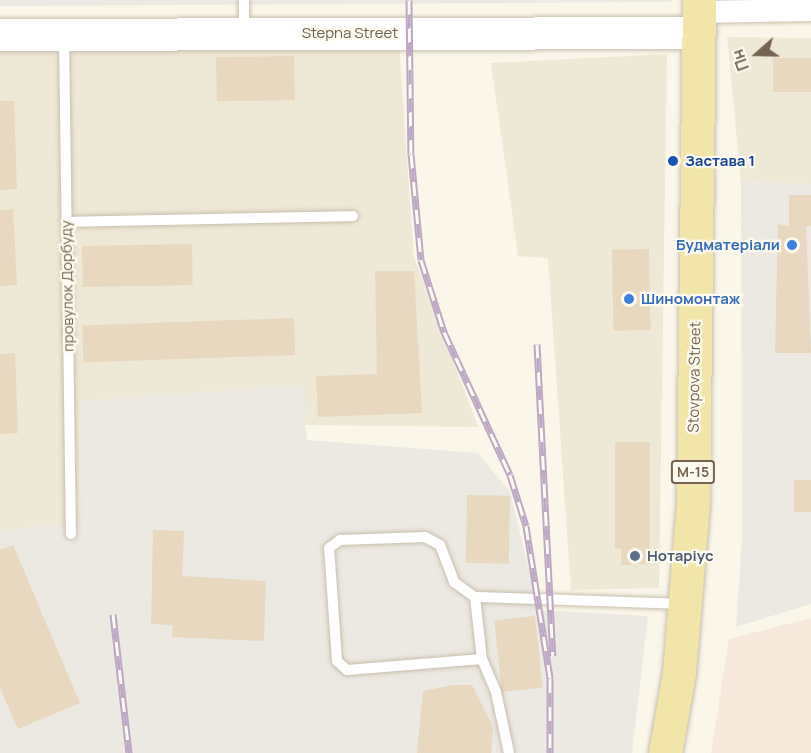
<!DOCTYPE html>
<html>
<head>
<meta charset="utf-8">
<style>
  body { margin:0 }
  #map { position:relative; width:811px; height:753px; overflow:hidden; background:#faf7ea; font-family:Manrope,sans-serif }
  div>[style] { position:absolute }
  .residential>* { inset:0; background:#eee8d6 }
  .commercial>* { inset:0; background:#f6e9dc }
  .industrial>* { inset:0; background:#ece9e2 }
  .building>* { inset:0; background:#e8d8bf; transform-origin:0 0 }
  .roads { filter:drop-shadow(0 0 2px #c9bfae) drop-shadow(0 0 2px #c9bfae) }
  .lane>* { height:10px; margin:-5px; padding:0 5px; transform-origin:5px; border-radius:5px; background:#fff }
  .street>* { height:22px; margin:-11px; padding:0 11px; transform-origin:11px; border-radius:11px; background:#fff }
  .secondary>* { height:32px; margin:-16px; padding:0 16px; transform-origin:16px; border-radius:16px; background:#fff }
  .primary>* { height:33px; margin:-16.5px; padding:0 16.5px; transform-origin:16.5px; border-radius:16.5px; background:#f2e5aa }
  .rail>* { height:7px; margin-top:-3.5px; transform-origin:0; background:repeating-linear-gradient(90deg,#fdfbf0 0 14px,#bda9c4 0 28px); box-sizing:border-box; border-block:2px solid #bda9c4 }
  .dots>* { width:16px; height:16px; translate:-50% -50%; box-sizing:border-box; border:3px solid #fdfbf0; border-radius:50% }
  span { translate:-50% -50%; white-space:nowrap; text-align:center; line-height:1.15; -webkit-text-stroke:4.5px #fdfbf0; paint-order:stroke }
  .shield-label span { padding:2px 4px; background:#fdfbf0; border:2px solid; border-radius:4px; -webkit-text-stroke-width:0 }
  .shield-label { font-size:14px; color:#736350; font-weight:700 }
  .street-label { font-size:15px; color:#736350 }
  .transit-label { font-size:15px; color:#164399; font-weight:700 }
  .left { translate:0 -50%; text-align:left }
  .shop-label { font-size:15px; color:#366cbe; font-weight:700 }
  .right { translate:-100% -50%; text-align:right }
  .service-label { font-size:15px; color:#4e5e75; font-weight:700 }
  .north { position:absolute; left:727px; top:24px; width:60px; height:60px; -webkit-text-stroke:4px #fdfbf0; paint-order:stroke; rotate:250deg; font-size:16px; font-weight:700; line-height:24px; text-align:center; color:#736350 }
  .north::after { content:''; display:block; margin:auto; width:21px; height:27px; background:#736350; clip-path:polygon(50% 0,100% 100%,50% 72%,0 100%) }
</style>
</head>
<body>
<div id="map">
  <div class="residential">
    <div style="clip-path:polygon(727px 37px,811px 38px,811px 184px,741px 182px)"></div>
    <div style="clip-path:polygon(399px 43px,414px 257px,478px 427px,305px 425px,302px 385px,80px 401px,79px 522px,0 531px,0 44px)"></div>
    <div style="clip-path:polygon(667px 54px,659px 588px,571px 590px,548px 258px,518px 256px,491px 63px)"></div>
  </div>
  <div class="commercial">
    <div style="clip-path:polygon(811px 618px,811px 753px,711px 753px,729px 639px)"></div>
  </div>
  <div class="industrial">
    <div style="clip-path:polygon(0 0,671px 0,671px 2px,0 6px)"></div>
    <div style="clip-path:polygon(741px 182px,811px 184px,811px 604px,736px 627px,742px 539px)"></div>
    <div style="clip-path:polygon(302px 385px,307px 440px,478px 453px,510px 492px,539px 610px,648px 616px,632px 753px,0 753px,0 531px,79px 522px,80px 401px)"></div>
  </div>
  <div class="building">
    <div style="left:294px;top:56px;width:44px;height:78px;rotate:89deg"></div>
    <div style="left:811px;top:58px;width:34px;height:38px;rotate:90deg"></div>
    <div style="clip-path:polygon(0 101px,14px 101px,17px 189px,0 190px)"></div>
    <div style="clip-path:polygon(789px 195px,811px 195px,811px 226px,806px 226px,811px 353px,775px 353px,778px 224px,789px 226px)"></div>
    <div style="clip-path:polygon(13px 209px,17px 285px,0 286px,0 210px)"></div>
    <div style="left:192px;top:244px;width:41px;height:110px;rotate:89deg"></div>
    <div style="left:649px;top:249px;width:81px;height:37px;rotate:89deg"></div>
    <div style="clip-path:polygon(375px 271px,414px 271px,422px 413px,318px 417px,316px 376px,377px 374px)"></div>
    <div style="left:294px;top:318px;width:37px;height:212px;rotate:88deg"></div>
    <div style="clip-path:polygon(15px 353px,18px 433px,0 434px,0 354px)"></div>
    <div style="clip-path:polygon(615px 442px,650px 442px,650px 564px,621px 565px,621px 549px,615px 548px)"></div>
    <div style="left:794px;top:480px;width:17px;height:32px"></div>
    <div style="left:467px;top:495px;width:43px;height:68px;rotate:1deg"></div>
    <div style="clip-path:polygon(153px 530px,184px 531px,182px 576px,266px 581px,264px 641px,172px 637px,173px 625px,151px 624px)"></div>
    <div style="clip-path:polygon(13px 545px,80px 703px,18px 729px,0 688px,0 550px)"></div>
    <div style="left:535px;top:616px;width:72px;height:41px;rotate:84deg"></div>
    <div style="clip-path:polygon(453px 685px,472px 685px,493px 727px,491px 753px,417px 753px,423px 691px)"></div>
  </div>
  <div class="roads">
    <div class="lane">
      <div style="left:244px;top:0;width:33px;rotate:90deg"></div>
      <div style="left:64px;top:38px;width:496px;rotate:89.2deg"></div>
      <div style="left:66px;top:222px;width:287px;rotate:-1.2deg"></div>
      <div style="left:475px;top:597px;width:62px;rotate:83.6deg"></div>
      <div style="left:482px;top:659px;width:36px;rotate:67deg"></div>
      <div style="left:496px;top:692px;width:62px;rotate:78deg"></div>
      <div style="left:482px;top:659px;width:135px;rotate:175.3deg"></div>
      <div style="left:347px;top:670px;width:13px;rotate:-138deg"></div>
      <div style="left:337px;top:661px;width:113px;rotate:-94deg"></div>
      <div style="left:329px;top:548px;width:14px;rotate:-36deg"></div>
      <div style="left:340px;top:540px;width:85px;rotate:-2deg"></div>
      <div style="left:425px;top:537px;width:17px;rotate:28deg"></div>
      <div style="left:440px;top:545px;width:40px;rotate:69deg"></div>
      <div style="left:454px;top:582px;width:26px;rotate:36deg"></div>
      <div style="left:475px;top:597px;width:206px;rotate:1.9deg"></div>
    </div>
    <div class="street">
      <div style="left:699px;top:12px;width:112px;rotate:-1deg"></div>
    </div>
    <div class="secondary">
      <div style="left:0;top:35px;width:699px;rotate:-0.16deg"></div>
    </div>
    <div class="primary">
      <div style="left:665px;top:753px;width:81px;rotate:-80.1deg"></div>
      <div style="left:679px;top:673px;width:171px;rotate:-85.3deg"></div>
      <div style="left:693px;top:503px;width:503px;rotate:-89.32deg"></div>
    </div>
  </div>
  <div class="rail">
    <div style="left:409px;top:0;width:154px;rotate:89.3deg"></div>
    <div style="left:411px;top:154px;width:106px;rotate:84.6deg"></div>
    <div style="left:421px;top:260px;width:76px;rotate:72.3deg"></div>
    <div style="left:444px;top:332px;width:157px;rotate:65.2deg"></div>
    <div style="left:510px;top:475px;width:53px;rotate:72.6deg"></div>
    <div style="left:526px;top:526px;width:154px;rotate:81deg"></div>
    <div style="left:550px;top:678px;width:75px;rotate:90deg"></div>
    <div style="left:537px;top:344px;width:312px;rotate:87.1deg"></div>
    <div style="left:113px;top:614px;width:140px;rotate:83.4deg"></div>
  </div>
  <div class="dots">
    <div style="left:673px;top:161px;background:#1a4fb4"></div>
    <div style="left:792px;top:245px;background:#3f7fe0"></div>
    <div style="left:629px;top:299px;background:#3f7fe0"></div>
    <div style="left:635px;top:556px;background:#5c6f8a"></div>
  </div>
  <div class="shield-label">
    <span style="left:693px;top:472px">М-15</span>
  </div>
  <div class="street-label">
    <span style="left:350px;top:33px">Stepna Street</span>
    <span style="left:67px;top:286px;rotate:-91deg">провулок Дорбуду</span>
    <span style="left:694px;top:377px;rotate:-89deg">Stovpova Street</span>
  </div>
  <div class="transit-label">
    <span class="left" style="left:685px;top:161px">Застава 1</span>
  </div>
  <div class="shop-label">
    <span class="right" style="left:780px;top:245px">Будматеріали</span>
    <span class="left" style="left:641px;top:299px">Шиномонтаж</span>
  </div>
  <div class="service-label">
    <span class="left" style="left:647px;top:556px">Нотаріус</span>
  </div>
  <div class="north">Пн</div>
</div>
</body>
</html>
